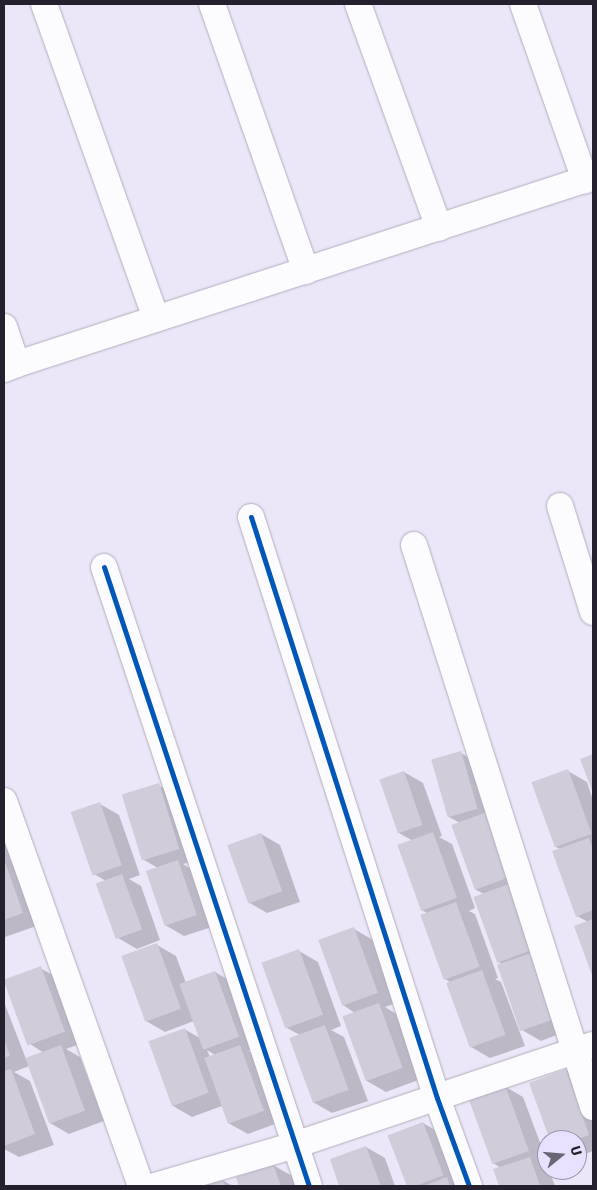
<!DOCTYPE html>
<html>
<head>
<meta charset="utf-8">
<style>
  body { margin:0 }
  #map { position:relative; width:597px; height:1190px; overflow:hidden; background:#ece7f8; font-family:"Fira Sans",sans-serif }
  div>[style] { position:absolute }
  .shadow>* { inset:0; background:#0003 }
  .building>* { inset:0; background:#d0ccda; transform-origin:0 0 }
  .roads { filter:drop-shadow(0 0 1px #b2aebd) drop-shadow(0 0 1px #b2aebd) }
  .street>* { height:26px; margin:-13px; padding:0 13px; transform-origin:13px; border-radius:13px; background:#fcfbfe }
  .cycleway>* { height:5px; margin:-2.5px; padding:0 2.5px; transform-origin:2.5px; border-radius:2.5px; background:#0057b8 }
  span { translate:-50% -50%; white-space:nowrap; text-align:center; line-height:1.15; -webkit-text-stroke:4.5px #e8e1fe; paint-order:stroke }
  .frame { position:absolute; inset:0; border:5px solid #24202d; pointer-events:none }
  .north { position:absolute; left:537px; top:1130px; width:50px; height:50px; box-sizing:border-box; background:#e8e1fe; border:1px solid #9a94aa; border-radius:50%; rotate:73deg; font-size:14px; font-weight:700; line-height:20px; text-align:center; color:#24202d }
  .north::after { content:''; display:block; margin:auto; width:18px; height:22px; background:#6a6674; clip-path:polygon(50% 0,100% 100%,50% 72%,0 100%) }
</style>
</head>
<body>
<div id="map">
  <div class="shadow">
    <div style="clip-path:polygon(461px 753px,480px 764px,575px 1028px,541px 1041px,522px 1030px,503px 964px,498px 962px,484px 894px,476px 890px,453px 826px,460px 823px,449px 817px)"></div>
    <div style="clip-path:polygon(568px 771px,587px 782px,593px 800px,593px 975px,576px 926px,588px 922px,577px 916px,560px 849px,556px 847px)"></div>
    <div style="clip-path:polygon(404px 772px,423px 783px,442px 836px,439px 837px,452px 844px,475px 908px,469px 911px,475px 914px,498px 978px,495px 979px,501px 982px,525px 1046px,490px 1058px,471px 1047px,450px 982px,445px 979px,427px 913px,422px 910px,413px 841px,399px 833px)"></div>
    <div style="clip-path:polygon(158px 785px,177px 796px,197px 860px,183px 864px,197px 873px,215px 926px,184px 936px,165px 925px,158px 868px,144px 860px)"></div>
    <div style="clip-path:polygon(100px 804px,119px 815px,140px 875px,129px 879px,141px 886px,160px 940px,137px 949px,118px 938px,106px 881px,94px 874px)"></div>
    <div style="clip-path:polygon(4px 821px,16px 856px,9px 858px,21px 865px,42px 924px,5px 937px)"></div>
    <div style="clip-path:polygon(261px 834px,280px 845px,300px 902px,267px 913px,248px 902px)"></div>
    <div style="clip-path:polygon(354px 929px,373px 940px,396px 1003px,385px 1007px,398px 1015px,421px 1079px,386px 1092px,367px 1081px,355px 1013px,343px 1005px)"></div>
    <div style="clip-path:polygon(evenodd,157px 945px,176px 956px,186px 983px,215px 972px,234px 983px,258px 1047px,248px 1051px,259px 1057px,283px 1121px,248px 1134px,228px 1123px,222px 1106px,192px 1117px,173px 1106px,184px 1029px,200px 1038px,194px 1021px,165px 1032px,146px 1021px,157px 945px,207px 1050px,215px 1055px,210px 1057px,207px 1050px)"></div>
    <div style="clip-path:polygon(299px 951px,318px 962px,341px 1026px,331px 1030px,344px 1037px,368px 1101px,332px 1113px,313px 1102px,300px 1035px,287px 1028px)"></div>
    <div style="clip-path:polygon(40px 968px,60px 979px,83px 1043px,66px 1049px,80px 1057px,104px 1121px,69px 1134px,50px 1123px,29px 1066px,14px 1072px,30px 1081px,54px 1145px,19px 1157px,4px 1149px,4px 1002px,26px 1059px,44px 1053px,30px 1044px)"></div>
    <div style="clip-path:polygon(566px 1070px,585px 1081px,593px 1105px,593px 1151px,577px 1157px,577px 1140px,552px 1140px)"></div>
    <div style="clip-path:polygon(504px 1086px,523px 1097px,547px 1161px,540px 1164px,549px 1170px,555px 1186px,500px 1186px,495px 1170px,501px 1168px,493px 1163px)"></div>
    <div style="clip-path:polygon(423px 1123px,442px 1134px,460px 1186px,408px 1186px,388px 1136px)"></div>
    <div style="clip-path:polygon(366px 1147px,385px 1158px,395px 1186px,341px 1186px,331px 1160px)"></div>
    <div style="clip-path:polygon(273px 1165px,292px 1176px,295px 1186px,241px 1186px,238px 1178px)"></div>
    <div style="clip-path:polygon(222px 1180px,233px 1186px,205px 1186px)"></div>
  </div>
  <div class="building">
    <div style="left:461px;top:751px;width:60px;height:31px;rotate:74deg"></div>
    <div style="clip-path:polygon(593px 754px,593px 793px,580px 759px)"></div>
    <div style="left:568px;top:769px;width:69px;height:39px;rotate:70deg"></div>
    <div style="left:404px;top:771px;width:57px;height:26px;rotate:71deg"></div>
    <div style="left:159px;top:783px;width:69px;height:39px;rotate:73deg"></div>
    <div style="left:100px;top:802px;width:67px;height:31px;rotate:71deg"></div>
    <div style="left:487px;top:812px;width:69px;height:38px;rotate:70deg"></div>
    <div style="left:433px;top:832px;width:70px;height:38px;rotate:70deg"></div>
    <div style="left:261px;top:833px;width:62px;height:36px;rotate:70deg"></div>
    <div style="clip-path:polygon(589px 838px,593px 850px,593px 910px,576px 917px,552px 851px)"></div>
    <div style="clip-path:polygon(4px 859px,23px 913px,4px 920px)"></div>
    <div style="left:178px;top:860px;width:58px;height:34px;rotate:71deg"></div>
    <div style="left:122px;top:874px;width:59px;height:28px;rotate:70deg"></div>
    <div style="left:509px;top:884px;width:70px;height:38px;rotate:70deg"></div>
    <div style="left:456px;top:902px;width:69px;height:38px;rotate:70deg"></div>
    <div style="clip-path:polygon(593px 919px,593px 978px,574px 926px)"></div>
    <div style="left:354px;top:927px;width:70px;height:38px;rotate:70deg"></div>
    <div style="left:157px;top:943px;width:70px;height:38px;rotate:70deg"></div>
    <div style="left:299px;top:949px;width:70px;height:40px;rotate:70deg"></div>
    <div style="left:534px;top:952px;width:70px;height:39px;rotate:71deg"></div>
    <div style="left:41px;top:966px;width:70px;height:40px;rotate:70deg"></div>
    <div style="left:482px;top:970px;width:69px;height:38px;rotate:70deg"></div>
    <div style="left:215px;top:971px;width:70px;height:38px;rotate:70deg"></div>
    <div style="left:379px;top:1003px;width:69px;height:39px;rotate:70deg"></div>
    <div style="left:325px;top:1025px;width:69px;height:38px;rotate:70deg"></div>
    <div style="left:185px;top:1028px;width:69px;height:39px;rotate:70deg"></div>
    <div style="clip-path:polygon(4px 1039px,10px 1056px,4px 1058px)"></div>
    <div style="left:61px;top:1045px;width:70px;height:38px;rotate:70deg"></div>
    <div style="left:240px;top:1045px;width:70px;height:38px;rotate:70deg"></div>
    <div style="clip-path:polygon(11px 1069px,35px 1134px,4px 1146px,4px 1071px)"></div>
    <div style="clip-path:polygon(566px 1069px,589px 1135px,576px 1140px,550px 1140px,529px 1083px)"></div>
    <div style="left:505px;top:1085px;width:70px;height:39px;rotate:70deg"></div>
    <div style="left:423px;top:1122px;width:57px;height:38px;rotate:69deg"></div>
    <div style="clip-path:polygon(366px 1146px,381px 1186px,339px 1186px,330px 1159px)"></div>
    <div style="clip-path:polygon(530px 1157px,540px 1186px,499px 1186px,493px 1169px)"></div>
    <div style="clip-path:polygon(273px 1164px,281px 1186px,239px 1186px,236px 1177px)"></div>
    <div style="clip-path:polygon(447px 1177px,450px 1186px,423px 1186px)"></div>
    <div style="clip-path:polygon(222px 1179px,225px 1186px,202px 1186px)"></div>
  </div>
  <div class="roads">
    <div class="street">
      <div style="left:44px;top:4px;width:334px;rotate:70.4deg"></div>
      <div style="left:212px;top:4px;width:283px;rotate:70.6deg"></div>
      <div style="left:358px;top:4px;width:238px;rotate:70.1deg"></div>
      <div style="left:523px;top:4px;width:187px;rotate:70.6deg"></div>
      <div style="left:4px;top:327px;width:39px;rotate:71deg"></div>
      <div style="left:17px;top:364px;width:14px;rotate:159deg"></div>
      <div style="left:17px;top:364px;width:606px;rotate:-17.99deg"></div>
      <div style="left:560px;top:506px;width:111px;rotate:72.7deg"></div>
      <div style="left:251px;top:517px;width:610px;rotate:72.25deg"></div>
      <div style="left:437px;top:1098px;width:94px;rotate:70deg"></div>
      <div style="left:414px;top:545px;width:590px;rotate:72.33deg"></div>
      <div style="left:104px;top:567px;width:652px;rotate:71.68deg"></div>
      <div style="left:4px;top:801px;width:409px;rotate:70.4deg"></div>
      <div style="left:155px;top:1186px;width:146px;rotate:-16.3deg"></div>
      <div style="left:295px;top:1145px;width:314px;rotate:-18.6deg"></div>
    </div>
  </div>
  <div class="cycleway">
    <div style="left:251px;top:517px;width:610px;rotate:72.25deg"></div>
    <div style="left:437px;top:1098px;width:94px;rotate:70deg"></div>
    <div style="left:104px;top:567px;width:652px;rotate:71.68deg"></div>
  </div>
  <div class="frame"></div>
  <div class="north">U</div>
</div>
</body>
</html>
